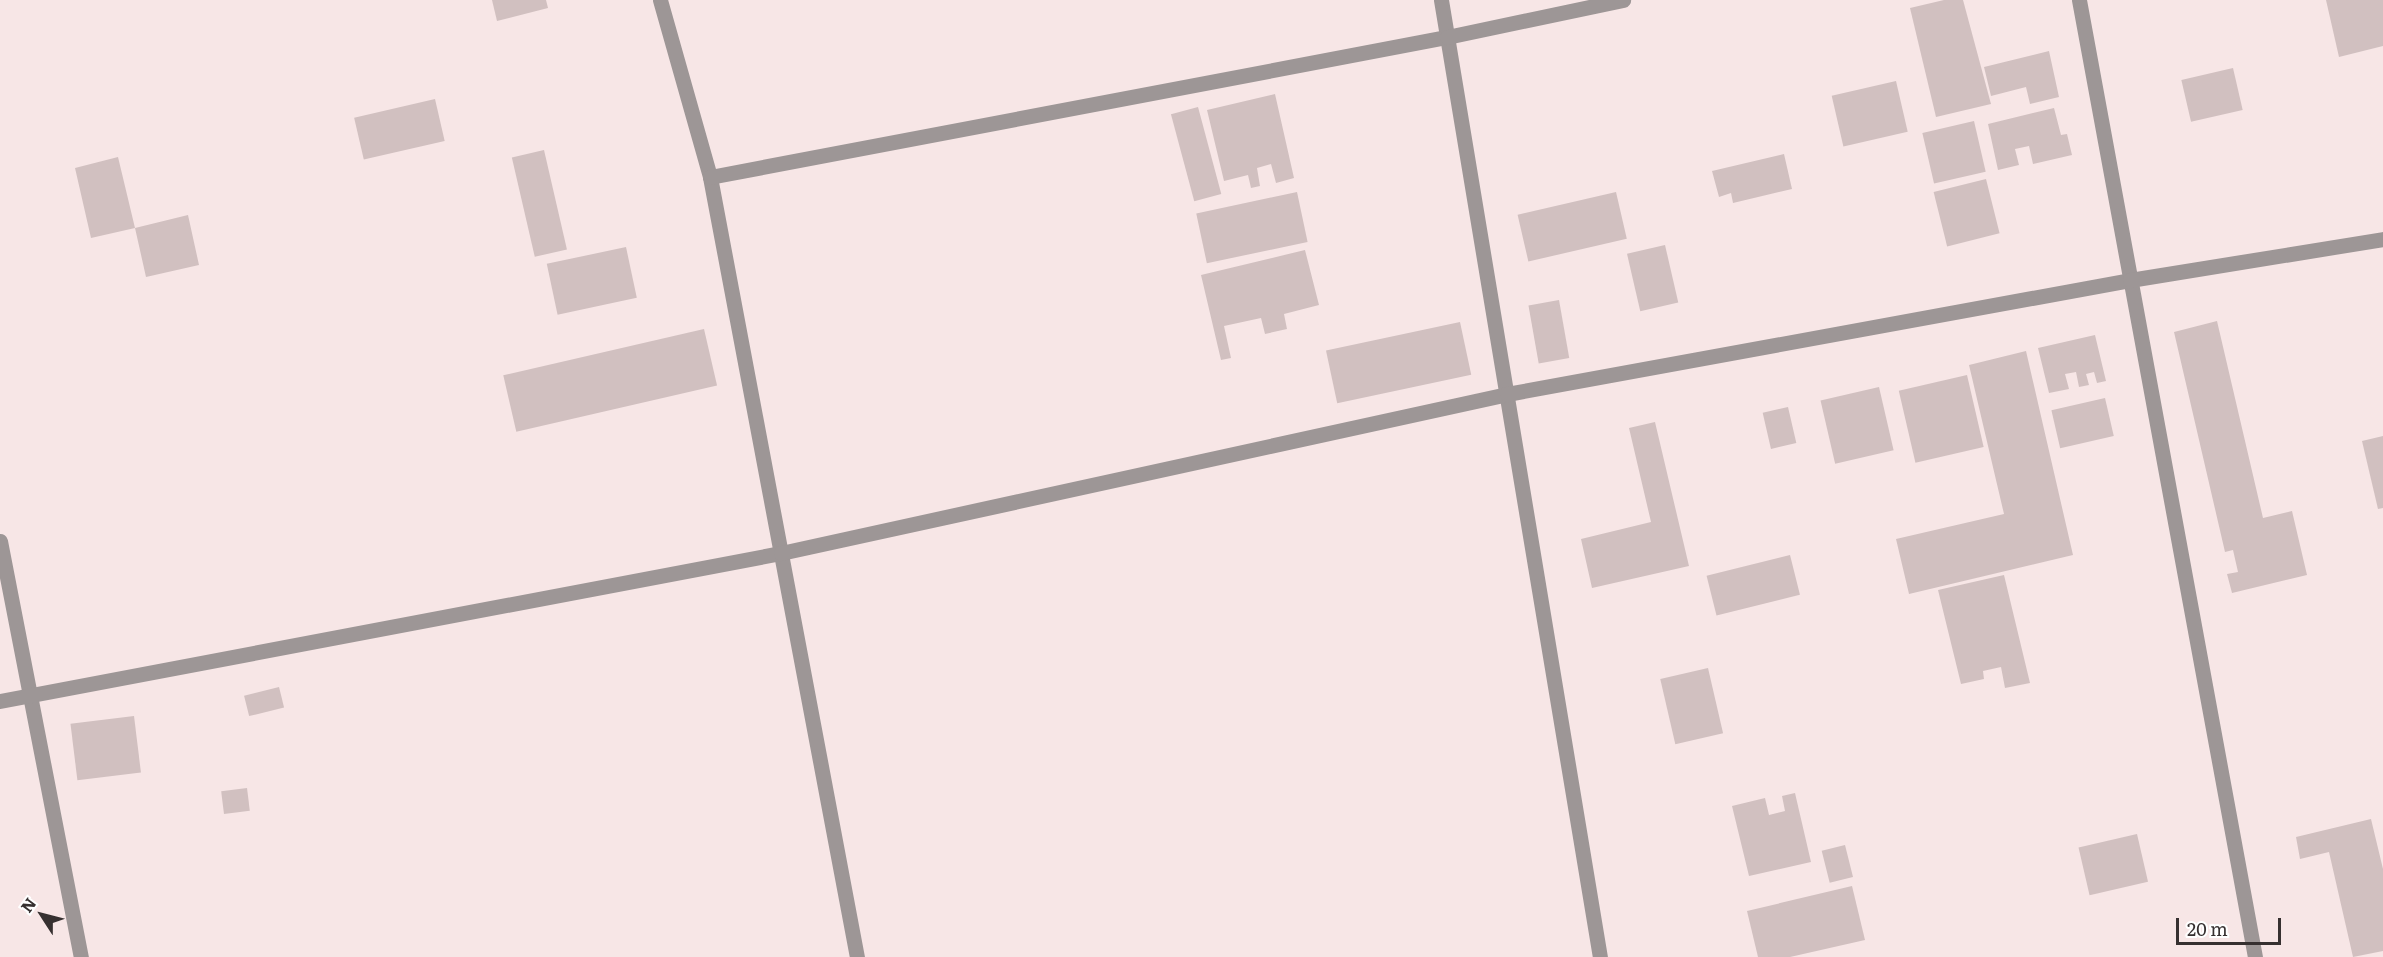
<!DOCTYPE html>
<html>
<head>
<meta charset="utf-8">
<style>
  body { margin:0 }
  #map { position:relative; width:2383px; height:957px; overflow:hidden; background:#f7e6e6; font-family:Literata,serif }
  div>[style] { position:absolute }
  .building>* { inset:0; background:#d1c0c0; transform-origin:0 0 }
  .street>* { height:15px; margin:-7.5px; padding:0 7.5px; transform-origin:7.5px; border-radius:7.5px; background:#9d9696 }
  span { translate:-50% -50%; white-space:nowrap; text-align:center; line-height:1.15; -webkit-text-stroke:5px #fff; paint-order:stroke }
  .north { position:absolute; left:12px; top:885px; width:60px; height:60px; -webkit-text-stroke:4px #fff; paint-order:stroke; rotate:306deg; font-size:16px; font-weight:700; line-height:24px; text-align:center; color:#363030 }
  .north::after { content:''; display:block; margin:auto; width:21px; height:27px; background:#363030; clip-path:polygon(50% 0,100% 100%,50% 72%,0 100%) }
  .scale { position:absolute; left:2176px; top:918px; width:105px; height:27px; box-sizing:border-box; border:3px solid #363030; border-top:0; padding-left:8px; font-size:18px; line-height:21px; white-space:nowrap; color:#363030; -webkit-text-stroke:4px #fff; paint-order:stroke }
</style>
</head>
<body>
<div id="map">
  <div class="building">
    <div style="clip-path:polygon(492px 0,546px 0,548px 8px,497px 21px)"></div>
    <div style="clip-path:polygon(1944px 0,1963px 0,1991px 104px,1936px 117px,1910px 8px)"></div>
    <div style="clip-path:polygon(2326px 0,2383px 0,2383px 46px,2339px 57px)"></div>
    <div style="clip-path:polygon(2049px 51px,2059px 97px,2030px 104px,2026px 87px,1991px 96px,1984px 67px)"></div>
    <div style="left:2233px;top:68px;width:43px;height:53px;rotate:77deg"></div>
    <div style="left:1896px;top:81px;width:52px;height:66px;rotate:77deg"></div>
    <div style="clip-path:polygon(1275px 94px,1294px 178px,1276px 183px,1271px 164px,1257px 168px,1260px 186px,1251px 188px,1248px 175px,1224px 181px,1207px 110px)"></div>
    <div style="left:435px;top:99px;width:43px;height:83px;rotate:77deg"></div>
    <div style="left:1198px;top:107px;width:90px;height:28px;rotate:75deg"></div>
    <div style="clip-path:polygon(2054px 108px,2061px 135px,2067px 134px,2072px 155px,2033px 164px,2029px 146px,2015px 149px,2019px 165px,1998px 170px,1988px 124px)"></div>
    <div style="left:1974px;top:121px;width:52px;height:53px;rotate:77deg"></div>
    <div style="left:544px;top:150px;width:102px;height:33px;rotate:77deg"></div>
    <div style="clip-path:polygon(1784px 154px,1792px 189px,1733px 203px,1731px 193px,1719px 197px,1712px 171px)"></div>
    <div style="clip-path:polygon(118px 157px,135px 228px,188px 215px,199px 265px,146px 277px,135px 228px,91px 238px,75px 168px)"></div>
    <div style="left:1986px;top:179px;width:56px;height:54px;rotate:76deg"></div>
    <div style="left:1297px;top:192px;width:51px;height:103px;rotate:78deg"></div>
    <div style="left:1616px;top:192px;width:48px;height:101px;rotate:77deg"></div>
    <div style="left:1665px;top:245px;width:59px;height:39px;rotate:77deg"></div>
    <div style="left:626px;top:247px;width:52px;height:81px;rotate:78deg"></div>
    <div style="clip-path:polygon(1305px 250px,1319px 305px,1284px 314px,1287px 329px,1265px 334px,1261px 318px,1224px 326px,1231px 358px,1221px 360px,1201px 275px)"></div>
    <div style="left:1559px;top:300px;width:59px;height:31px;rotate:80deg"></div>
    <div style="clip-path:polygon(2217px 321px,2263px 518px,2292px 511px,2307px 575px,2232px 593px,2227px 574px,2238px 572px,2233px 550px,2225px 552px,2174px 332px)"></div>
    <div style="left:1460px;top:322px;width:54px;height:137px;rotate:78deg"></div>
    <div style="left:704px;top:329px;width:58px;height:206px;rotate:77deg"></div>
    <div style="clip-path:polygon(2095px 335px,2106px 381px,2097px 383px,2094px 372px,2086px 374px,2089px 385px,2079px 387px,2076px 372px,2065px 374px,2069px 389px,2049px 393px,2038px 348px)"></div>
    <div style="clip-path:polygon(2026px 351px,2073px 555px,1909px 594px,1896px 539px,2004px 514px,1969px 365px)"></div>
    <div style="left:1967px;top:375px;width:74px;height:70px;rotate:77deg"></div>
    <div style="left:1879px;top:387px;width:65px;height:60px;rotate:77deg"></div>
    <div style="left:2105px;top:398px;width:39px;height:55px;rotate:77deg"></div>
    <div style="left:1788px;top:407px;width:37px;height:26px;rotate:77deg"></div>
    <div style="clip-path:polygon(1655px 422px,1689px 566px,1592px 588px,1581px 539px,1651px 522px,1629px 428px)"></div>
    <div style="clip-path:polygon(2383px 436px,2383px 508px,2378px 509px,2362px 441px)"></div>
    <div style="left:1790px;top:555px;width:41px;height:86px;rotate:76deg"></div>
    <div style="clip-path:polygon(2004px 575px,2030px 683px,2005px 688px,2001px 667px,1983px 671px,1984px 679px,1961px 684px,1938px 590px)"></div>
    <div style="left:1708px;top:668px;width:67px;height:49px;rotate:77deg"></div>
    <div style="left:279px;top:687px;width:21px;height:36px;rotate:76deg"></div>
    <div style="left:134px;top:716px;width:57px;height:64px;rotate:83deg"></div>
    <div style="left:247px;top:788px;width:23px;height:26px;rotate:83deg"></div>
    <div style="clip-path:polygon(1795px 793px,1811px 862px,1749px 876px,1732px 806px,1765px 798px,1769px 815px,1785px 811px,1782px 796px)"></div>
    <div style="clip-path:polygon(2371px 819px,2383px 869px,2383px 951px,2353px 957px,2329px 852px,2300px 859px,2296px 837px)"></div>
    <div style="left:2137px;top:834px;width:49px;height:60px;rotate:77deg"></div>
    <div style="left:1845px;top:845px;width:33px;height:24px;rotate:76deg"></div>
    <div style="clip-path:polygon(1852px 886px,1865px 940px,1790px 957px,1758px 957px,1747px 911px)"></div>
  </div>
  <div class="street">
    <div style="left:660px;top:0;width:184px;rotate:74.2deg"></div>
    <div style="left:710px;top:177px;width:794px;rotate:79.33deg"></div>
    <div style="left:1441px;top:0;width:970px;rotate:80.57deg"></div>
    <div style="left:2079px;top:0;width:973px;rotate:79.58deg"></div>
    <div style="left:710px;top:177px;width:750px;rotate:-10.76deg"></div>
    <div style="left:1447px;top:37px;width:180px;rotate:-11.9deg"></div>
    <div style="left:0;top:541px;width:424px;rotate:79deg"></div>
    <div style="left:0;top:701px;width:795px;rotate:-10.73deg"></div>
    <div style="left:781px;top:553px;width:743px;rotate:-12.35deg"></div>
    <div style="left:1507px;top:394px;width:633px;rotate:-10.37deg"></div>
    <div style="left:2130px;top:280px;width:256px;rotate:-9.2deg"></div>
  </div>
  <div class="north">N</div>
  <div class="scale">20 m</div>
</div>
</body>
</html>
